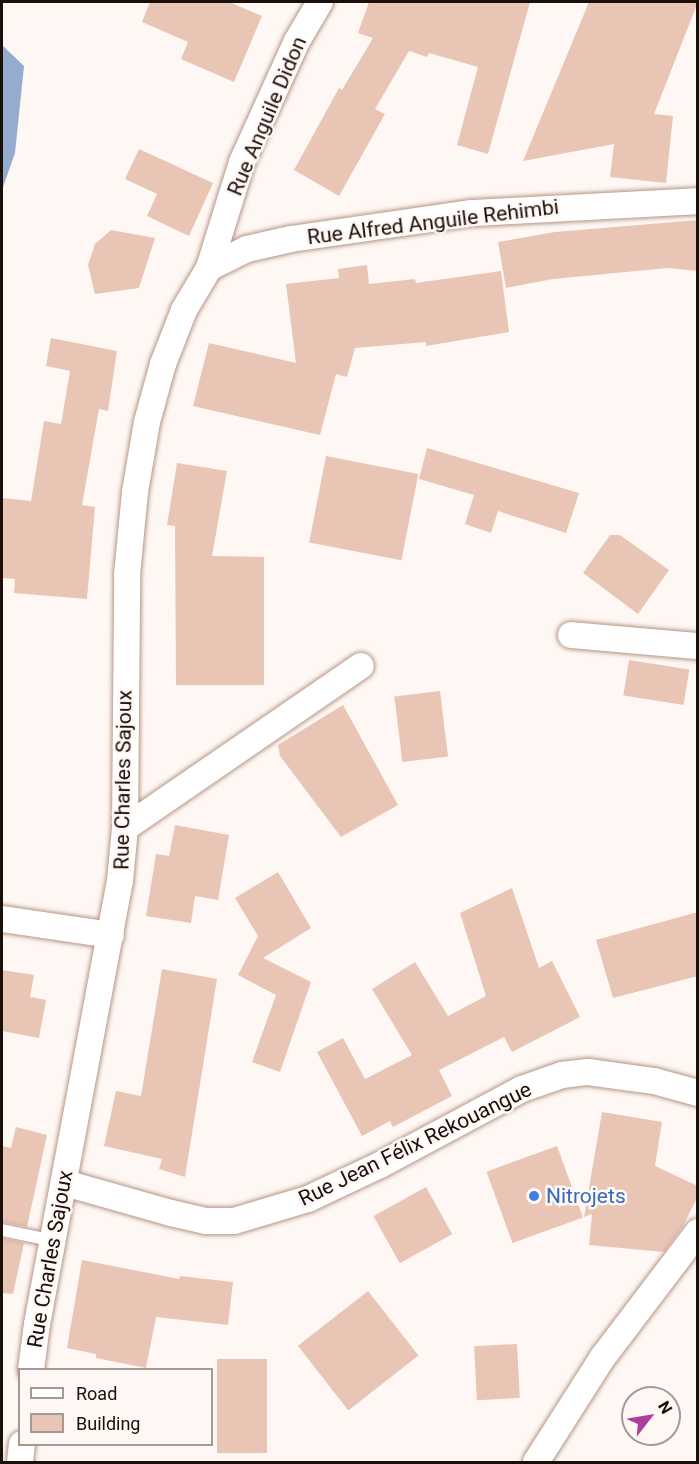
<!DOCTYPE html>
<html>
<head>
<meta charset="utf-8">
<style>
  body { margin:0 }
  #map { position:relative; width:699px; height:1464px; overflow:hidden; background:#fef7f3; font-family:Roboto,sans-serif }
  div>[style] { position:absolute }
  .water>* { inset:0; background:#94adcf }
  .building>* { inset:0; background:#e9c5b5; transform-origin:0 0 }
  .roads { filter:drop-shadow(0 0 2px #b69585) drop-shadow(0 0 2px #b69585) }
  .service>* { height:12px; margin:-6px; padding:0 6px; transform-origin:6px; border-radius:6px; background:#fff }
  .minor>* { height:26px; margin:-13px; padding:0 13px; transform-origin:13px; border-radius:13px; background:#fff }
  .dots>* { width:16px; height:16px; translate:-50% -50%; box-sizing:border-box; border:3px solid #fef7f3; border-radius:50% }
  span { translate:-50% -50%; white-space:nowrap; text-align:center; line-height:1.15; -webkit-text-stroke:5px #fef7f3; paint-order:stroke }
  .street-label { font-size:21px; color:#1b0f0a }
  .shop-label { font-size:21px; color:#366cbe }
  .left { translate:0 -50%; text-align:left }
  .frame { position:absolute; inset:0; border:3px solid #1b0f0a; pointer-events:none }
  .legend { position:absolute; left:18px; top:1368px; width:195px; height:78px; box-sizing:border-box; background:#fef7f3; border:2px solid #a39a96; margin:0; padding:8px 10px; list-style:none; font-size:18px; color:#1b0f0a }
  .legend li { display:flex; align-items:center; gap:12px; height:30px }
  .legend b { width:30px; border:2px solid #a39a96 }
  .north { position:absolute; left:621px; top:1386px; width:60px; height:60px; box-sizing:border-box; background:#fef7f3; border:2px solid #a39a96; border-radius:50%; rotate:59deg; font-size:16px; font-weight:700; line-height:24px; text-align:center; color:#1b0f0a }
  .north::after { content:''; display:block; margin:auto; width:21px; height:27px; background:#ae3e9b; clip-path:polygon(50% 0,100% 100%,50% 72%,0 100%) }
</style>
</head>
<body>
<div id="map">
  <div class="water">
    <div style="clip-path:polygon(2px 45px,24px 66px,15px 153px,2px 190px)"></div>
  </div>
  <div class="building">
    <div style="clip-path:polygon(150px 2px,229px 2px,262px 16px,234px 82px,181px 59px,188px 42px,142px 22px)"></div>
    <div style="clip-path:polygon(369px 2px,530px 2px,488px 154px,457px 145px,478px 67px,429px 53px,427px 57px,409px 51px,375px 109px,385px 114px,339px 196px,294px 170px,339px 88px,342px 90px,373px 38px,358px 33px)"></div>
    <div style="clip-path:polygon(589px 2px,698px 2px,654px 114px,673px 116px,666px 183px,610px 177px,614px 144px,523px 161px)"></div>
    <div style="clip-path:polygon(139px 149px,213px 183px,189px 236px,147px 216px,157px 194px,125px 179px)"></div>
    <div style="clip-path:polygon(698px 220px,698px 271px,668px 268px,553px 279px,506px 288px,498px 242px,555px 232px)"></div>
    <div style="clip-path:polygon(111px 230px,155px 238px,139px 288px,95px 294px,88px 265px,95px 244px)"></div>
    <div style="clip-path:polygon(367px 265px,369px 284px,415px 279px,416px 283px,501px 271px,509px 332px,426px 346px,426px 342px,355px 348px,347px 377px,336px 374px,320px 435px,193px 406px,209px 343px,296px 363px,286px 284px,339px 278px,338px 269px)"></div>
    <div style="clip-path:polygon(51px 338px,117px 351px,108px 411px,99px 409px,82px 505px,95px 507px,87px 599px,14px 593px,15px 579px,2px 578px,2px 498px,31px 501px,44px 421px,61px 424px,70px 371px,46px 366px)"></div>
    <div style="clip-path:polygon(427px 448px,579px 493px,566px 533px,498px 511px,491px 533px,465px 524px,474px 495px,419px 479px)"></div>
    <div style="left:326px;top:456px;width:94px;height:88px;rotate:11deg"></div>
    <div style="clip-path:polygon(177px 463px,227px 471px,212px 556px,264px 557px,264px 685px,176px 685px,175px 526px,167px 525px)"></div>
    <div style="clip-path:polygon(610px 535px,620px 535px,669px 570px,638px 614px,583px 573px)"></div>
    <div style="left:629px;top:660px;width:61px;height:36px;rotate:9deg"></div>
    <div style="left:440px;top:691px;width:66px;height:46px;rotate:83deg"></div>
    <div style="clip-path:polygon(343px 705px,398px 805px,341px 837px,280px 756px,278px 745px)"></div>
    <div style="clip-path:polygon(175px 825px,229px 835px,218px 900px,195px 896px,191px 923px,146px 916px,156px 854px,169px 856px)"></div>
    <div style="clip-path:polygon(278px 872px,311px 928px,263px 958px,311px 982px,280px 1072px,252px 1062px,276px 995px,238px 975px,258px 936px,235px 898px)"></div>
    <div style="clip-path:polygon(512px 888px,539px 968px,552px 961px,580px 1017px,512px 1052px,504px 1037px,439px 1070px,452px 1096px,393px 1127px,390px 1121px,362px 1136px,317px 1052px,343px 1038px,365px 1079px,412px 1055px,372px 989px,415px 962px,448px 1016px,486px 996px,460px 913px)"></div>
    <div style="clip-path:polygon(698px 912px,698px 976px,613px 998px,596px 940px)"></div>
    <div style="clip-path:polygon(162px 969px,217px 979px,185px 1177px,159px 1169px,162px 1159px,104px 1146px,116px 1091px,141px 1096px)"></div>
    <div style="clip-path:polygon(2px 970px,34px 975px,30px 997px,46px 1000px,39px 1038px,2px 1031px)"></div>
    <div style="clip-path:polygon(602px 1112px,662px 1122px,655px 1166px,698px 1186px,698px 1196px,683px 1226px,664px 1252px,589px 1245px,592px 1214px,584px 1217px)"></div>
    <div style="clip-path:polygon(16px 1127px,47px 1135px,27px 1227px,2px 1222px,2px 1146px,11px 1148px)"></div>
    <div style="left:557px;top:1146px;width:76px;height:75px;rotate:70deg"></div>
    <div style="left:426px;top:1187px;width:54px;height:60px;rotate:61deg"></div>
    <div style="clip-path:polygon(2px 1238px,24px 1243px,13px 1294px,2px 1293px)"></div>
    <div style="clip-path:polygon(82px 1260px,179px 1279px,180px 1276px,233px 1282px,228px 1325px,156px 1317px,146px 1368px,96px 1358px,96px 1354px,67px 1348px)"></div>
    <div style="left:368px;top:1291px;width:82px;height:89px;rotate:52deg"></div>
    <div style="left:517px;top:1344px;width:54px;height:43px;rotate:87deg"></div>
    <div style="left:217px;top:1359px;width:50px;height:94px"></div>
  </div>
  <div class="roads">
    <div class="service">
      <div style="left:2px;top:1230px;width:53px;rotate:11.9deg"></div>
    </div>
    <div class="minor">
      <div style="left:209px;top:268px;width:42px;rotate:-26.6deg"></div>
      <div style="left:247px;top:249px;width:45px;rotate:-12.8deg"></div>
      <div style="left:291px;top:239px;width:183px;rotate:-8.2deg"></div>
      <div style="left:472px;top:213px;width:226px;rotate:-3deg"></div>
      <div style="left:571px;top:635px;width:127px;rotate:5deg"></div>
      <div style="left:125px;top:828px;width:286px;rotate:-34.5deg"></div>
      <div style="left:2px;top:919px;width:110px;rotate:8.4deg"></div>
      <div style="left:65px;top:1183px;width:110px;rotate:15.8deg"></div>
      <div style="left:171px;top:1213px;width:36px;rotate:13deg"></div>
      <div style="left:206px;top:1221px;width:28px"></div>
      <div style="left:234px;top:1221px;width:77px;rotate:-16.6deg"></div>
      <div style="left:308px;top:1199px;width:80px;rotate:-25.3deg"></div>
      <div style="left:380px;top:1165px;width:161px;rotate:-28.2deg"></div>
      <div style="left:522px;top:1089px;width:42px;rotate:-19.3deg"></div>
      <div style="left:562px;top:1075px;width:26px;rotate:-7deg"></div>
      <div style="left:588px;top:1072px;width:67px;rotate:7.8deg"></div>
      <div style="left:654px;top:1081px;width:46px;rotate:15.3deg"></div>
      <div style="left:31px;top:1370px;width:46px;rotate:-82.6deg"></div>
      <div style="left:37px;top:1324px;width:451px;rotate:-79.4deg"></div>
      <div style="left:120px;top:881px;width:53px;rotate:-84.6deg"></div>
      <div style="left:125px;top:828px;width:253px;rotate:-89.5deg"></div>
      <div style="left:127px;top:575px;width:83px;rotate:-84.5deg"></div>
      <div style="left:135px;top:492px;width:71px;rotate:-80.3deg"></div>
      <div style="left:147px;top:422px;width:60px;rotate:-74.6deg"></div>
      <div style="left:163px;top:364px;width:58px;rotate:-68.7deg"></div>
      <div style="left:184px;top:310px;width:49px;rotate:-59.2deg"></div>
      <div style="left:209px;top:268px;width:111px;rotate:-72.7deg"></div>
      <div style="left:242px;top:162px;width:133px;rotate:-65.6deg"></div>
      <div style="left:297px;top:41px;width:45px;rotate:-59.5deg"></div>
      <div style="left:20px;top:1462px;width:18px;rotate:-84deg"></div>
      <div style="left:536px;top:1462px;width:125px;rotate:-57.5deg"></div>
      <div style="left:603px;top:1357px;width:157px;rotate:-52.8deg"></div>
    </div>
  </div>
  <div class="dots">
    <div style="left:534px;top:1196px;background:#3f7fe0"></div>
  </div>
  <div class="street-label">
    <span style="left:267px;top:116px;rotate:-67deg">Rue Anguile Didon</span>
    <span style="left:433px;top:222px;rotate:-7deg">Rue Alfred Anguile Rehimbi</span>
    <span style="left:123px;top:780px;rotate:-89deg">Rue Charles Sajoux</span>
    <span style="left:415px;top:1144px;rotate:-26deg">Rue Jean Félix Rekouangue</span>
    <span style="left:50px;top:1259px;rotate:-80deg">Rue Charles Sajoux</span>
  </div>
  <div class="shop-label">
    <span class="left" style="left:546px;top:1196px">Nitrojets</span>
  </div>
  <div class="frame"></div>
  <ul class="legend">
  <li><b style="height:8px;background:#fff"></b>Road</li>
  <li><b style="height:16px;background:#e9c5b5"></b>Building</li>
  </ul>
  <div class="north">N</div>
</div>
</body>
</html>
